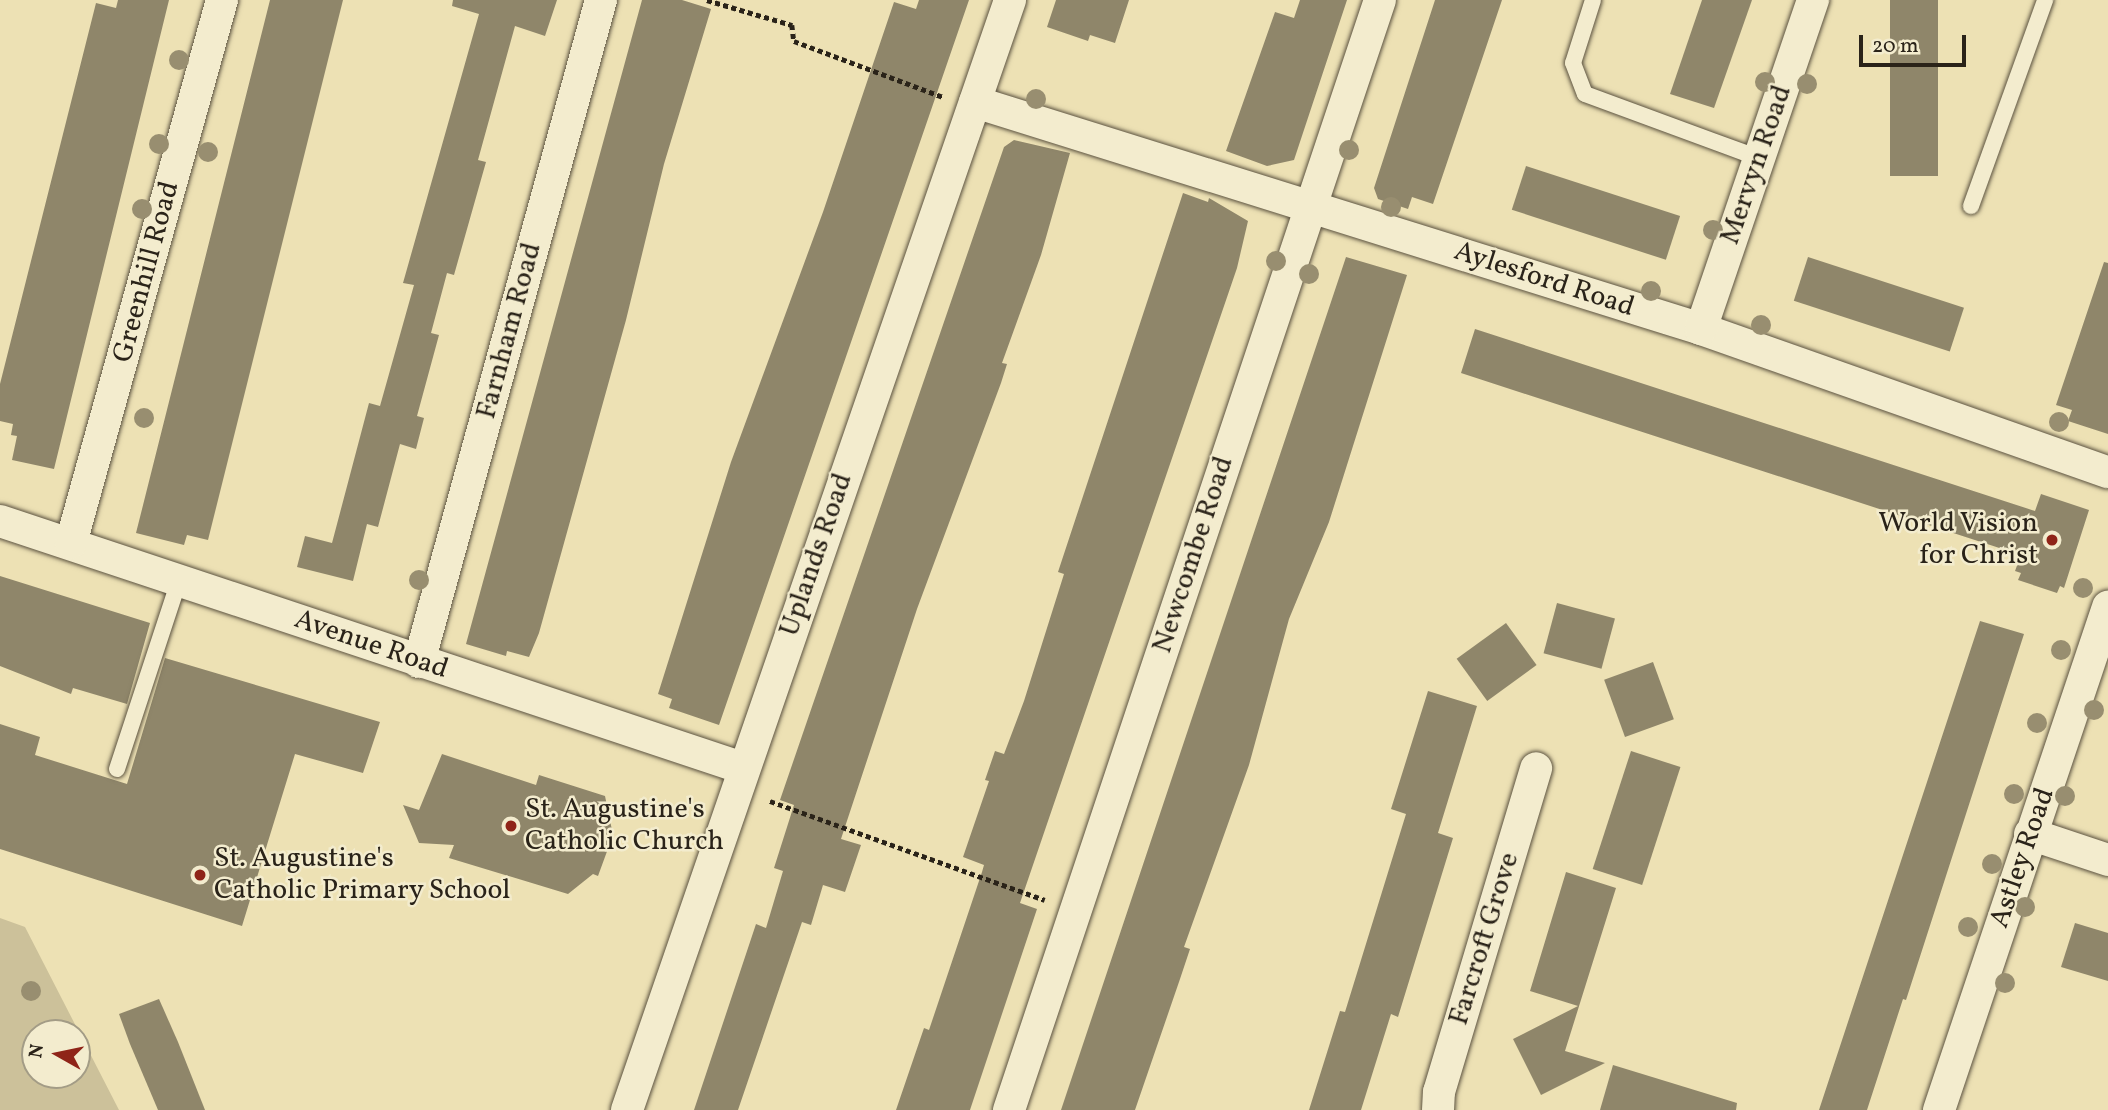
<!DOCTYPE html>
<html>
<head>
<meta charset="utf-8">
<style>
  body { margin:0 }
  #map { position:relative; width:2108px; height:1110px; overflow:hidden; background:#ede1b4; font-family:Vollkorn,serif }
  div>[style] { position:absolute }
  .green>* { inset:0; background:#ccc19a }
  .building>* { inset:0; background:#8f866a; transform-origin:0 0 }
  .path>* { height:4.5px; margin-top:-2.25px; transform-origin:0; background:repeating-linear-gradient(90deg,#2a2319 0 5px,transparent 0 8.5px) }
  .roads { filter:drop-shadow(0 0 2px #5b5240) drop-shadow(0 0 2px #5b5240) }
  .service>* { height:16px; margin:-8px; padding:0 8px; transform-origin:8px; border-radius:8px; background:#f3ecce }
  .minor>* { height:32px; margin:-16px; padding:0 16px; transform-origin:16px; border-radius:16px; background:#f3ecce }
  .trees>* { width:20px; height:20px; margin:-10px; border-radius:50%; background:#988e70 }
  .dots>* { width:19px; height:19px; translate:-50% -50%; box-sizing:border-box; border:4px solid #f3ecce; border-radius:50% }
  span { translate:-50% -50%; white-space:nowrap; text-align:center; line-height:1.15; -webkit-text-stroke:5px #f3ecce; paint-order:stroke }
  .street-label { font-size:28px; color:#2a2319 }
  .poi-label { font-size:28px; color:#2a2319 }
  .right { translate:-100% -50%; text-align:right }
  .left { translate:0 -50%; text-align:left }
  .north { position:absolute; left:21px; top:1019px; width:70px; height:70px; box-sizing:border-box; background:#f3ecce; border:2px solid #a39c86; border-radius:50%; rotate:279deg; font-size:19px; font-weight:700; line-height:28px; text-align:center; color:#2a2319 }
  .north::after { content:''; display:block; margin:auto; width:24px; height:32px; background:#8f2418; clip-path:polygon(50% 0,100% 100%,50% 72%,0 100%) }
  .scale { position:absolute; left:1859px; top:35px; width:107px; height:32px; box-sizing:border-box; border:4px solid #2a2319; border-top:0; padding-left:9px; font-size:21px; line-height:24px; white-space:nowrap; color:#2a2319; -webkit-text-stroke:5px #f3ecce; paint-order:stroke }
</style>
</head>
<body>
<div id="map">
  <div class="green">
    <div style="clip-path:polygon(evenodd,0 918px,25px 927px,119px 1110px,0 1110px,0 918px,35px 1033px,77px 1033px,77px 1075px,35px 1075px,35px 1033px)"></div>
  </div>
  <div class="building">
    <div style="clip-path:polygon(118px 0,169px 0,54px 469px,12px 460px,17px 436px,11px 435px,13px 424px,0 421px,0 384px,96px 3px,116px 8px)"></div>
    <div style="clip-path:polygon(270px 0,343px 0,208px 540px,187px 535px,184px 545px,136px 533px)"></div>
    <div style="clip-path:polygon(453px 0,557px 0,545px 36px,515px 26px,478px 160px,486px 162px,454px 275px,447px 273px,431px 333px,439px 335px,417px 416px,424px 418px,416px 449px,400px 444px,378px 527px,367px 524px,353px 581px,297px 567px,305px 536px,332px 543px,369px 403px,380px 406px,414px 285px,403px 283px,479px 14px,452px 6px)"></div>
    <div style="clip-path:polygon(642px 0,682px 0,711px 9px,664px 164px,626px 320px,539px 633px,529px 657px,507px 651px,506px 656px,466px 644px)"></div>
    <div style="clip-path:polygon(919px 0,969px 0,719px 725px,669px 708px,672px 699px,658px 694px,731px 462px,823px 212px,894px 2px,916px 9px)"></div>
    <div style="clip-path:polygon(1056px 0,1129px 0,1115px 43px,1090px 35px,1088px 41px,1047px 27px)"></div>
    <div style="clip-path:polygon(1300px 0,1347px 0,1294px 160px,1267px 166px,1226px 151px,1275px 12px,1294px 18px)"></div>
    <div style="clip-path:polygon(1435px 0,1502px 0,1433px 204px,1412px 197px,1408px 209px,1378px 199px,1374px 188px)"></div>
    <div style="clip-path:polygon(1702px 0,1752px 0,1714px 108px,1670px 94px)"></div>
    <div style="left:1890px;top:0;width:48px;height:176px"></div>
    <div style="clip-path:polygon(1014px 140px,1070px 153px,1041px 255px,1002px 363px,1007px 364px,1001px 383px,917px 609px,841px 839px,861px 845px,845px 892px,823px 885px,811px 925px,802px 922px,738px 1110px,694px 1110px,756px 924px,766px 928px,783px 871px,774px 868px,794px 805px,780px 800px,1004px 147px)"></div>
    <div style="left:1526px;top:166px;width:162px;height:46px;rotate:18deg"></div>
    <div style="clip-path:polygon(1183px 193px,1208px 202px,1209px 198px,1248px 221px,1237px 268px,1020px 903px,1037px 909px,970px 1110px,896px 1110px,924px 1028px,929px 1030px,982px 872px,984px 865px,963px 857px,989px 781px,985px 780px,995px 751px,1004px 754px,1024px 701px,1064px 574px,1058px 572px)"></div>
    <div style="clip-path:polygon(1346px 257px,1407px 275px,1329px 522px,1289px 619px,1249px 765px,1184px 947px,1190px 949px,1180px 979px,1135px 1110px,1061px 1110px)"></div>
    <div style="left:1808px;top:257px;width:164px;height:46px;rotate:18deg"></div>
    <div style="clip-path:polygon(2104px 262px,2108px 263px,2108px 434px,2068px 421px,2072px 410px,2056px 405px)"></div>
    <div style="clip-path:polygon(1475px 329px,2035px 511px,2041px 494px,2089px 510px,2064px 588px,2060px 586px,2057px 593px,2018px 580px,2021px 573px,2015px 571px,2021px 555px,1461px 373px)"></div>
    <div style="clip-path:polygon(0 576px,150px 623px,127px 704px,73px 688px,71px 694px,0 666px)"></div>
    <div style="left:1557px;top:603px;width:60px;height:52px;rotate:15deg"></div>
    <div style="clip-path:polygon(1980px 621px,2024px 634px,1906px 1000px,1903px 999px,1867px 1110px,1819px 1110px)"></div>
    <div style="left:1506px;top:623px;width:52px;height:61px;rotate:54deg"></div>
    <div style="clip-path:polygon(165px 658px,380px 722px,363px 773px,295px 754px,242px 926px,0 849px,0 724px,40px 737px,35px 755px,127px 784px)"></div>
    <div style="left:1653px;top:662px;width:61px;height:52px;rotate:70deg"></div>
    <div style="clip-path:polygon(1428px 691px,1477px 706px,1438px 833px,1453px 838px,1398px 1017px,1391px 1014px,1361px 1110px,1309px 1110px,1340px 1011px,1345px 1012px,1406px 814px,1391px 809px)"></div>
    <div style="left:1631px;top:751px;width:52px;height:124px;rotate:18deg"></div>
    <div style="clip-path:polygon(442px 754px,536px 785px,539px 775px,605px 796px,613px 835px,598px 876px,593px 874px,568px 894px,449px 858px,454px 845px,419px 843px,403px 805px,419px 810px)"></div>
    <div style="clip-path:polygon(1566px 872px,1616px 888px,1565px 1051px,1605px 1063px,1541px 1095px,1513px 1039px,1578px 1006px,1530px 991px)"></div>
    <div style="clip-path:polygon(2075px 923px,2108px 933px,2108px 981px,2061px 967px)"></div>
    <div style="clip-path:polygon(159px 999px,178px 1042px,205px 1110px,158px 1110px,130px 1044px,119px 1014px)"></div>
    <div style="clip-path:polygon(1613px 1065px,1737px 1103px,1736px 1110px,1600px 1110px)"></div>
  </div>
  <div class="path">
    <div style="left:707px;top:0;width:89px;rotate:16.4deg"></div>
    <div style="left:792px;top:25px;width:16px;rotate:83deg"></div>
    <div style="left:794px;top:41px;width:159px;rotate:20.6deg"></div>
    <div style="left:770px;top:801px;width:292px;rotate:19.8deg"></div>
  </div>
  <div class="roads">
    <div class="service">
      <div style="left:1593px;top:0;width:66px;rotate:107.6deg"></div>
      <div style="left:1573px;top:63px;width:33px;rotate:69deg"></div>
      <div style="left:1585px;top:94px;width:185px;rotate:20.2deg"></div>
      <div style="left:1971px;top:206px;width:219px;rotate:-70.2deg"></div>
      <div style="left:117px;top:769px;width:199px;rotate:-71.8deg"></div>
    </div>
    <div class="minor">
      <div style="left:975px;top:102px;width:761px;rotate:17.36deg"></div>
      <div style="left:1701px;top:329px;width:431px;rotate:19.4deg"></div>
      <div style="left:1701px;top:329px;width:348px;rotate:-71.2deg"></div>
      <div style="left:0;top:521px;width:783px;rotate:18.39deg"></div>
      <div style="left:71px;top:543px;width:564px;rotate:-74.46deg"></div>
      <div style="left:419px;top:662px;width:687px;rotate:-74.63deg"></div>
      <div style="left:2030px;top:834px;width:82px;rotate:18.4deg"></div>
      <div style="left:627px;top:1110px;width:1174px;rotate:-70.96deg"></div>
      <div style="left:1009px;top:1110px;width:1170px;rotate:-71.52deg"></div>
      <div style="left:1438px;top:1110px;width:18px;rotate:-87deg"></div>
      <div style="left:1439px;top:1092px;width:338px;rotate:-73.3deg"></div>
      <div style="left:1939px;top:1110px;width:531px;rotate:-71.43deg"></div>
    </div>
  </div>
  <div class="trees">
    <div style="left:179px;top:60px"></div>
    <div style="left:1765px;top:82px"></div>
    <div style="left:1807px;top:84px"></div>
    <div style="left:1036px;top:99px"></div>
    <div style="left:159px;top:144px"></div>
    <div style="left:1349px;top:150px"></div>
    <div style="left:208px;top:152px"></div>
    <div style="left:1391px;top:207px"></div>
    <div style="left:142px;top:209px"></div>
    <div style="left:1713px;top:230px"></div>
    <div style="left:1276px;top:261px"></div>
    <div style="left:1309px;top:274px"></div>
    <div style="left:1651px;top:291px"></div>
    <div style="left:1761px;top:325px"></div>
    <div style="left:144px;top:418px"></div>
    <div style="left:2059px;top:422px"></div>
    <div style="left:419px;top:580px"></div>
    <div style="left:2083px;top:588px"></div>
    <div style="left:2061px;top:650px"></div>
    <div style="left:2094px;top:710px"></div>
    <div style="left:2037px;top:723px"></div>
    <div style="left:2014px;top:794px"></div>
    <div style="left:2065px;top:796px"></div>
    <div style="left:1992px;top:864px"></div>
    <div style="left:2025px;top:907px"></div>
    <div style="left:1968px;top:927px"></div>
    <div style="left:2005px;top:983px"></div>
    <div style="left:31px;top:991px"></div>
  </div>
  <div class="dots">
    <div style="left:2052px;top:540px;background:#8f2418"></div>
    <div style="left:511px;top:826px;background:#8f2418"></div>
    <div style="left:200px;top:875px;background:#8f2418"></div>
  </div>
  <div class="street-label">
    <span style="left:1757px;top:165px;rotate:-71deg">Mervyn Road</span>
    <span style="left:147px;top:272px;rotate:-75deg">Greenhill Road</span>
    <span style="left:1544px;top:280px;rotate:18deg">Aylesford Road</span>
    <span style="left:510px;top:331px;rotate:-75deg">Farnham Road</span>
    <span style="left:817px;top:555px;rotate:-71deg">Uplands Road</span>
    <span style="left:1194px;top:555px;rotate:-72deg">Newcombe Road</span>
    <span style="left:371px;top:645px;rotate:19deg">Avenue Road</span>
    <span style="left:2023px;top:858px;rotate:-71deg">Astley Road</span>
    <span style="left:1485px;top:939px;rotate:-73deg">Farcroft Grove</span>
  </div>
  <div class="poi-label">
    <span class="right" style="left:2038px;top:540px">World Vision<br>for Christ</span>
    <span class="left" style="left:525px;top:826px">St. Augustine's<br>Catholic Church</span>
    <span class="left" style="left:214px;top:875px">St. Augustine's<br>Catholic Primary School</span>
  </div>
  <div class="north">N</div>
  <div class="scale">20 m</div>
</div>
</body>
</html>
